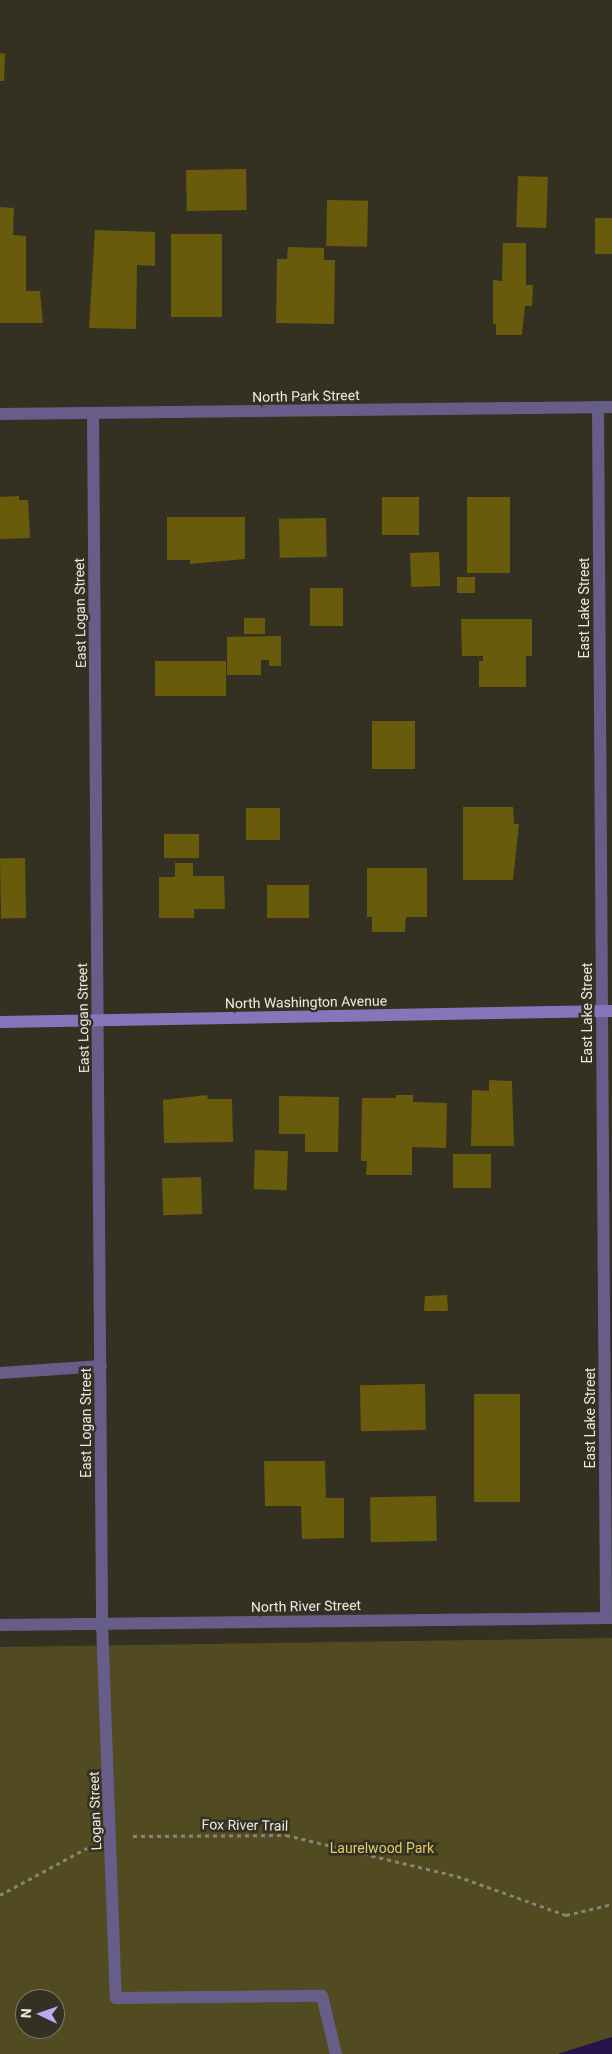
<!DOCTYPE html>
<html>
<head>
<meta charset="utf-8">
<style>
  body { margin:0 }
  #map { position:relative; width:612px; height:2054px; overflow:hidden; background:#343122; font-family:Roboto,sans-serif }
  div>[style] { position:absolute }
  .green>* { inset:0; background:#524a20 }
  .water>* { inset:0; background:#251449 }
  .building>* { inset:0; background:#685b0b; transform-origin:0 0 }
  .path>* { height:3px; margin-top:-1.5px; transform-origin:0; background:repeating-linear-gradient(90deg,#878579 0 4px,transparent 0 8px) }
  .service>* { height:12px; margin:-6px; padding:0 6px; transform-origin:6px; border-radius:6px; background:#665e89 }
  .minor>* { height:12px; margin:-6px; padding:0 6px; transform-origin:6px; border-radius:6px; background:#665e89 }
  .secondary>* { height:12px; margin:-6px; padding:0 6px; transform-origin:6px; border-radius:6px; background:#8576bb }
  span { translate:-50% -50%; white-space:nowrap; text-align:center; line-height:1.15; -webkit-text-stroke:5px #343122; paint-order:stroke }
  .street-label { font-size:14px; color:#eceae1 }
  .park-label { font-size:14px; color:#e0cd69 }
  .north { position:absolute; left:15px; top:1989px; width:50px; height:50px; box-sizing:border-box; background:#343122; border:1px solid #7e7b6e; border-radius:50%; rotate:273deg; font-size:14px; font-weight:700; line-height:20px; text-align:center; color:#eceae1 }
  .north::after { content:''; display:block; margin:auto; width:18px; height:22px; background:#baaaf7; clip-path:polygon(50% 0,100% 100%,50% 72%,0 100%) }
</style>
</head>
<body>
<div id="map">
  <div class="green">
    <div style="clip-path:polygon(evenodd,612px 1638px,612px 2037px,558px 2054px,0 2054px,0 1647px,612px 1638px,25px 1999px,55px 1999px,55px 2029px,25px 2029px,25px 1999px)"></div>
  </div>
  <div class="water">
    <div style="clip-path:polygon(612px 2037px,612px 2054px,558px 2054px)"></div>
  </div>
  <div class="building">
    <div style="clip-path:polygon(0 53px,5px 54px,4px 81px,0 81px)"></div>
    <div style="left:246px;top:169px;width:41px;height:60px;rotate:89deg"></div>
    <div style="left:518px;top:176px;width:30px;height:51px;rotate:2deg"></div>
    <div style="left:327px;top:200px;width:41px;height:46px;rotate:1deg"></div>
    <div style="clip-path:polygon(0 207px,14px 208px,13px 235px,26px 236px,26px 291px,40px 291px,43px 323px,0 323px)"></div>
    <div style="left:595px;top:218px;width:17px;height:36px"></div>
    <div style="clip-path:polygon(95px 230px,155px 232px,155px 266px,137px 265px,136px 329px,89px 328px)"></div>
    <div style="left:171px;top:234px;width:51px;height:83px"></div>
    <div style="clip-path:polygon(503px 243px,526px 243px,526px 285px,533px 285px,532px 306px,525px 306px,522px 335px,496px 335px,496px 324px,493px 324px,493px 280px,502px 281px)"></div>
    <div style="clip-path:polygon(288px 247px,324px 248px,324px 260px,335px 260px,334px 324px,276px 323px,277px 259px,287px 259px)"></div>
    <div style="clip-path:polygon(19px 496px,19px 500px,28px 500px,30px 538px,0 539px,0 497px)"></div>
    <div style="left:382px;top:497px;width:37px;height:38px"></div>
    <div style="left:467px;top:497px;width:43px;height:76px"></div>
    <div style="clip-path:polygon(167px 517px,245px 517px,245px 559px,190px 564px,190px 560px,167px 560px)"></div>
    <div style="left:326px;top:518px;width:39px;height:47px;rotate:89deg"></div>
    <div style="left:439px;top:552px;width:34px;height:29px;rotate:88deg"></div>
    <div style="left:475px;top:577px;width:16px;height:18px;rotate:90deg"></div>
    <div style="left:310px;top:588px;width:33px;height:38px"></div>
    <div style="left:244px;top:618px;width:21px;height:16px"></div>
    <div style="clip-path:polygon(461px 619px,532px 619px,532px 656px,526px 656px,526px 687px,479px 687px,479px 661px,483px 661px,483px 656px,462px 656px)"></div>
    <div style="clip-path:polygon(281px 636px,281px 666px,269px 666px,269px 660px,261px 660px,261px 675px,227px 675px,227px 637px)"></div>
    <div style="left:155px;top:661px;width:71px;height:35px"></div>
    <div style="left:372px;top:721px;width:43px;height:48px"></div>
    <div style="clip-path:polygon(463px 807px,513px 807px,514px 824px,519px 824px,513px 880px,463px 880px)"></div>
    <div style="left:280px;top:808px;width:32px;height:34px;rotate:90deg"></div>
    <div style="left:164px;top:834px;width:35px;height:24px"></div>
    <div style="left:25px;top:858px;width:60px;height:25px;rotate:89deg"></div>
    <div style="clip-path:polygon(175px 863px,193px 863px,193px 876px,224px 876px,225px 909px,194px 909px,194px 918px,159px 918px,159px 877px,175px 877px)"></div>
    <div style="clip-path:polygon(367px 868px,427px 868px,427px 917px,406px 917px,405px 932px,372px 932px,372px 917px,367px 917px)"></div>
    <div style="left:267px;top:885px;width:42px;height:33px"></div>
    <div style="clip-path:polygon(489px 1080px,512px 1081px,514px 1146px,471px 1146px,472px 1090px,489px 1091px)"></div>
    <div style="clip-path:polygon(207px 1095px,208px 1099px,232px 1099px,233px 1142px,164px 1143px,163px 1100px)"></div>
    <div style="clip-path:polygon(396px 1095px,413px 1095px,413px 1102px,447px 1103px,446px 1148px,412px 1147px,412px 1175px,366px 1175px,367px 1161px,361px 1161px,362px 1098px,396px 1098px)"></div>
    <div style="clip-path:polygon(279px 1096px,339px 1097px,338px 1152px,305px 1152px,305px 1134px,279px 1134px)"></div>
    <div style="left:255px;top:1150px;width:33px;height:39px;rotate:2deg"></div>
    <div style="left:453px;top:1154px;width:38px;height:34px"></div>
    <div style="left:201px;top:1177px;width:37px;height:39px;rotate:88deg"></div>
    <div style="clip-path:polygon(447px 1295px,448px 1311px,424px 1311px,425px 1296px)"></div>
    <div style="left:425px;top:1384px;width:46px;height:65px;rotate:89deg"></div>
    <div style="left:474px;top:1394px;width:46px;height:108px"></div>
    <div style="clip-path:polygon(264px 1461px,325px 1461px,326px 1498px,344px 1498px,344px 1538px,302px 1539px,301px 1506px,265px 1506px)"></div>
    <div style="left:436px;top:1496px;width:45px;height:66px;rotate:89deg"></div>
  </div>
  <div class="path">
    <div style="left:133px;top:1836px;width:153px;rotate:-0.4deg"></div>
    <div style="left:286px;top:1835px;width:176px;rotate:13.5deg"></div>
    <div style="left:457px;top:1876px;width:116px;rotate:19.7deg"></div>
    <div style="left:566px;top:1915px;width:47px;rotate:-13.4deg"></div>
    <div style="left:0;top:1895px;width:99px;rotate:-28.4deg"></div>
  </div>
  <div class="service">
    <div style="left:0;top:1373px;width:101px;rotate:-4deg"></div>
    <div style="left:116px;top:1998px;width:206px;rotate:-0.6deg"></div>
    <div style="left:322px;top:1996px;width:60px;rotate:76.4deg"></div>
  </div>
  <div class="minor">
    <div style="left:598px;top:407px;width:1211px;rotate:89.62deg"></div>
    <div style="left:93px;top:413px;width:1210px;rotate:89.57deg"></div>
    <div style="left:102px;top:1623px;width:375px;rotate:87.9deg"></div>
    <div style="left:0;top:414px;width:612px;rotate:-0.66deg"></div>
    <div style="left:0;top:1625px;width:612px;rotate:-0.66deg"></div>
  </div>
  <div class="secondary">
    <div style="left:0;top:1022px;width:612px;rotate:-1.03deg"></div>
  </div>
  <div class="street-label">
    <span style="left:306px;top:396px;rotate:-1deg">North Park Street</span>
    <span style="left:584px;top:608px;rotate:-90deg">East Lake Street</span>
    <span style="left:80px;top:613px;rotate:-91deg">East Logan Street</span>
    <span style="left:306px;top:1002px;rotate:-1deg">North Washington Avenue</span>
    <span style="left:587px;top:1013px;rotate:-90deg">East Lake Street</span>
    <span style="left:83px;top:1018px;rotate:-91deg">East Logan Street</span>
    <span style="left:590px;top:1418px;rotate:-90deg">East Lake Street</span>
    <span style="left:86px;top:1423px;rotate:-90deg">East Logan Street</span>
    <span style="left:306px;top:1606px;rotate:-1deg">North River Street</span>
    <span style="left:95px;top:1811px;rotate:-92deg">Logan Street</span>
    <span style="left:245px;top:1825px;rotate:1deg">Fox River Trail</span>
  </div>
  <div class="park-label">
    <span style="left:382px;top:1848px">Laurelwood Park</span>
  </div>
  <div class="north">N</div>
</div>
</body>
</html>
